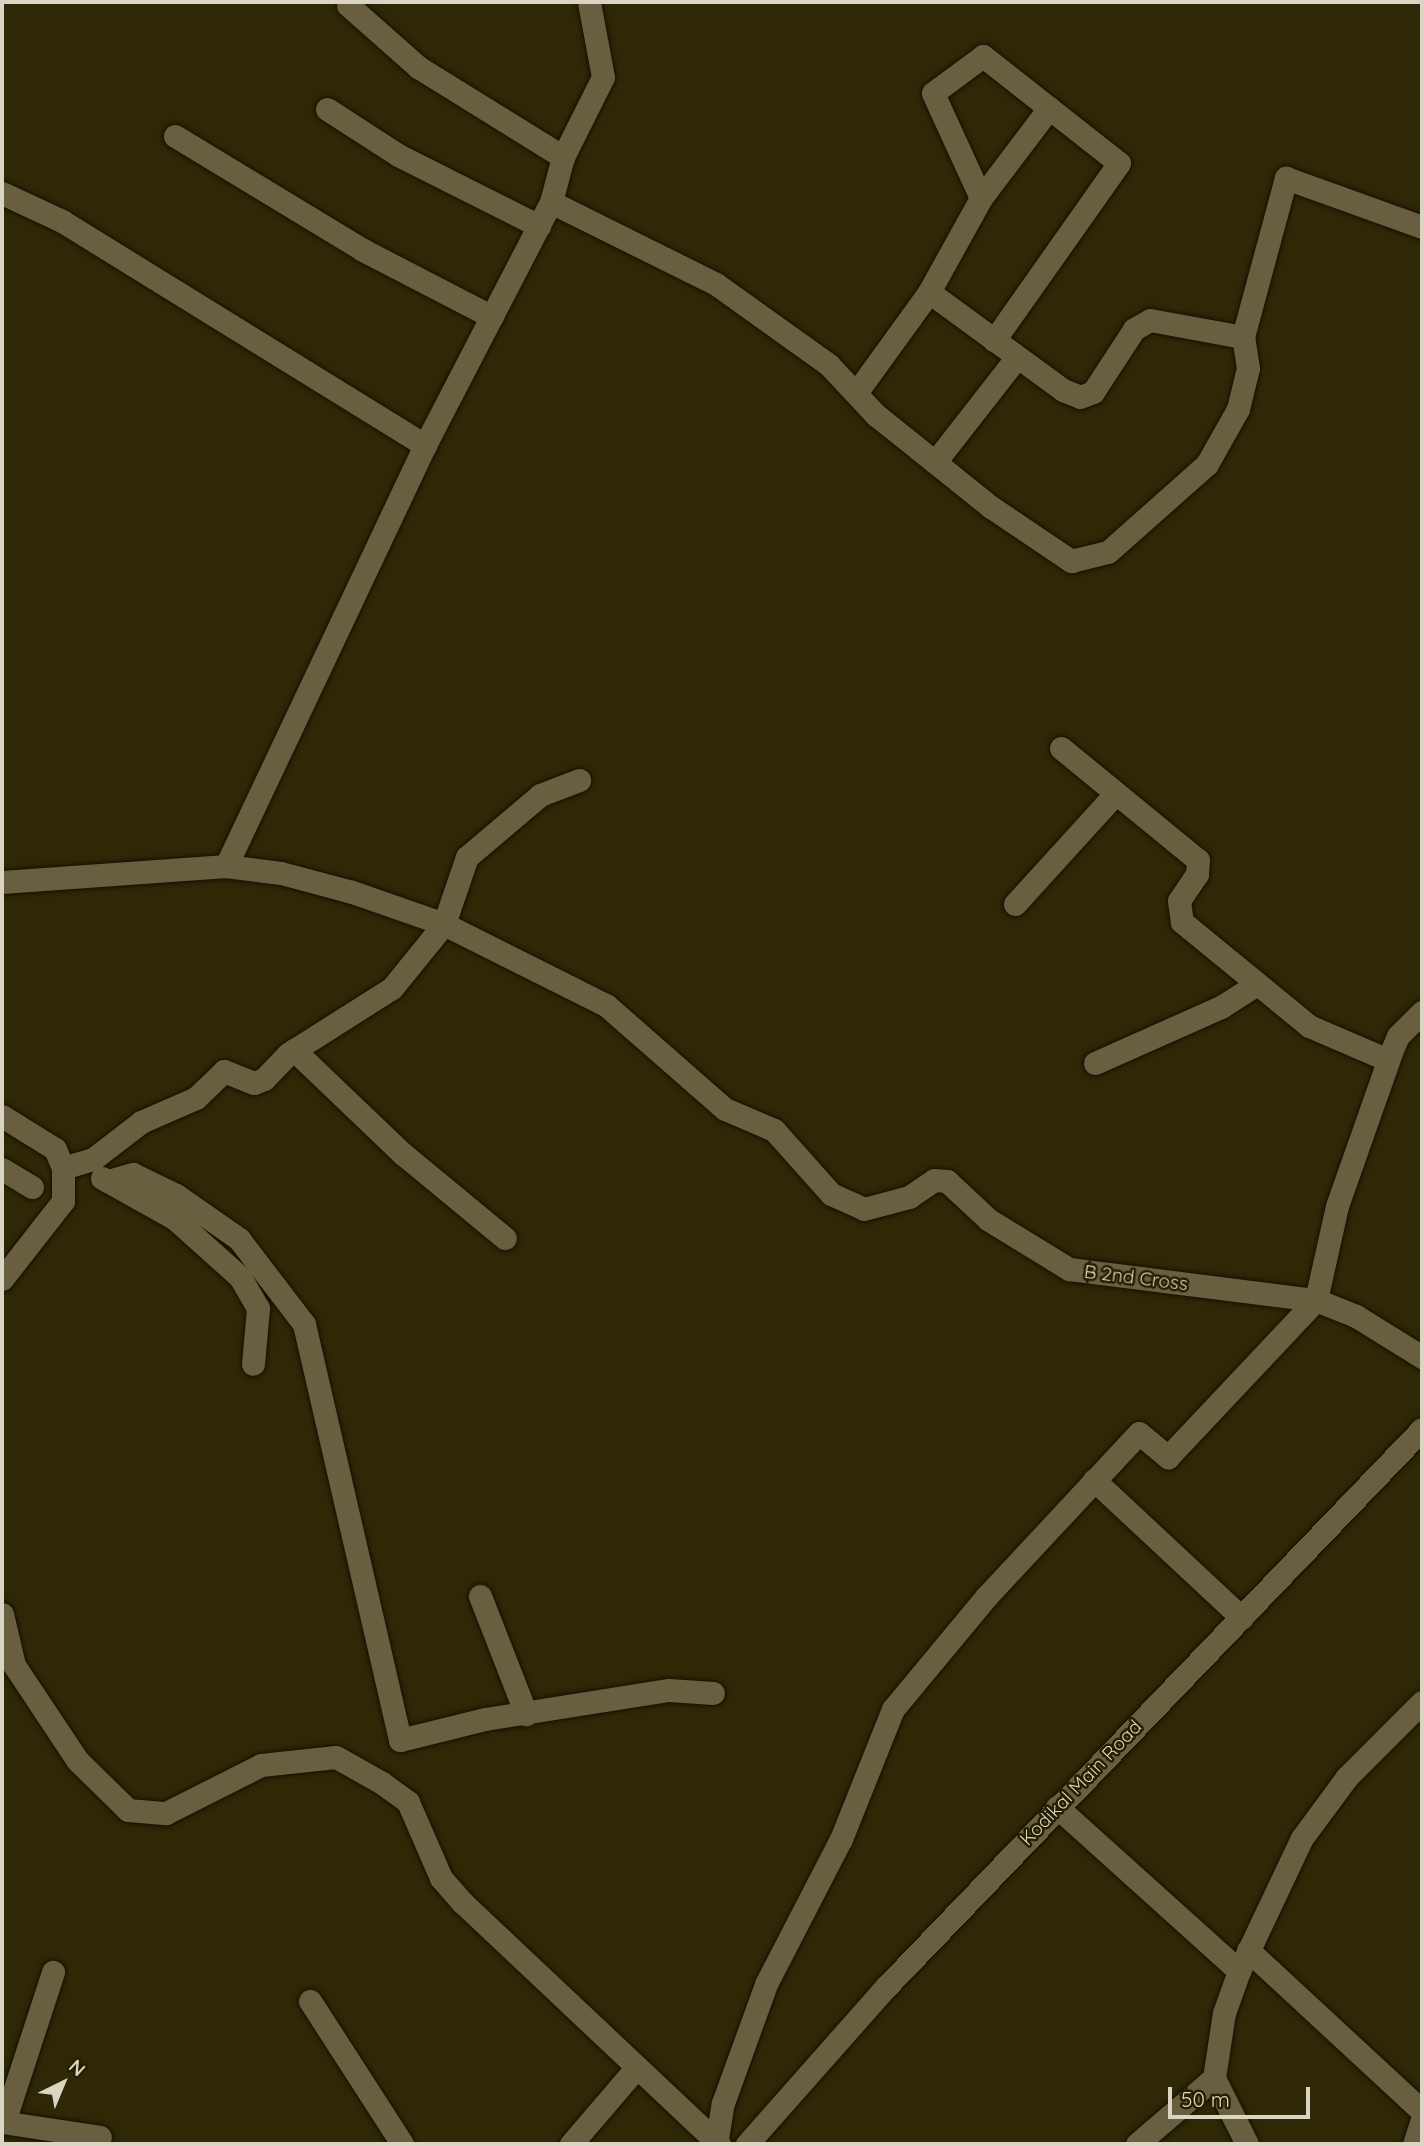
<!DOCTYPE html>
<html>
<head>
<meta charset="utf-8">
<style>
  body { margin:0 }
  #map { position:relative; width:1424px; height:2146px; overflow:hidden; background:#2f2807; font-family:Quicksand,sans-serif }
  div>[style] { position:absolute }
  .roads { filter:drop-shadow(0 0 2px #161000) drop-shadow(0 0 2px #161000) }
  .minor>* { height:23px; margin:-11.5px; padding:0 11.5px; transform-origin:11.5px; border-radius:11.5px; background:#675f3f }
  span { translate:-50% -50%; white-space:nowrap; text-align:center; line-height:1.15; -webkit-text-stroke:5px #261e00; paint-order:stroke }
  .street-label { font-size:19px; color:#d9d5c3 }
  .frame { position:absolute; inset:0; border:4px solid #d9d5c3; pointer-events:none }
  .north { position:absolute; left:28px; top:2048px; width:70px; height:70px; -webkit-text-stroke:5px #261e00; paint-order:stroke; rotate:43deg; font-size:19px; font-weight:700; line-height:28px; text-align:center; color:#d9d5c3 }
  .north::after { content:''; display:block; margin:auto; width:24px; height:32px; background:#d9d5c3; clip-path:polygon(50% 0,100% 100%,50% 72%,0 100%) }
  .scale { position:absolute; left:1168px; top:2087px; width:142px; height:32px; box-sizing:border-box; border:4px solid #d9d5c3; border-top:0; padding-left:9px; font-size:21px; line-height:24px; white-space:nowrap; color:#d9d5c3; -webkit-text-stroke:5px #261e00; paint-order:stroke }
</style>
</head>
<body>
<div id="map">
  <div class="roads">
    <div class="minor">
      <div style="left:348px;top:5px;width:94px;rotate:41.5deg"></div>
      <div style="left:418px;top:67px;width:171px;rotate:31.8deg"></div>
      <div style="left:327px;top:109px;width:85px;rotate:32.9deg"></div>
      <div style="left:398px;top:155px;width:158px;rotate:26.7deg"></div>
      <div style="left:175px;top:136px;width:220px;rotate:31.2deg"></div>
      <div style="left:363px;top:250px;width:145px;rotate:27.4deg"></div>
      <div style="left:2px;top:193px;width:66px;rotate:25deg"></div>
      <div style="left:62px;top:221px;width:427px;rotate:31.7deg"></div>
      <div style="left:981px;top:198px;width:113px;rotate:-52.9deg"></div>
      <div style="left:551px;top:202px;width:184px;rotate:26.4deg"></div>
      <div style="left:716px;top:284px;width:139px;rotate:35.6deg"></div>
      <div style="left:829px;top:365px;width:69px;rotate:46.8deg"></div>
      <div style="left:876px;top:415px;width:147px;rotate:38.7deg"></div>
      <div style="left:991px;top:507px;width:97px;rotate:34deg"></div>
      <div style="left:1071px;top:561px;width:38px;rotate:-14deg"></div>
      <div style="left:1108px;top:552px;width:132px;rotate:-41.6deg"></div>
      <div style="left:1207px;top:464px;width:63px;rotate:-60.6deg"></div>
      <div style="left:1238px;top:409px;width:42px;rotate:-76.3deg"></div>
      <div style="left:1248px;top:368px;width:31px;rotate:-99deg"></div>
      <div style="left:1243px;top:337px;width:165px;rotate:-74.9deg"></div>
      <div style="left:1286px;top:178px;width:145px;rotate:19.8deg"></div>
      <div style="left:929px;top:292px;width:166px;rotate:36.2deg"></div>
      <div style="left:1063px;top:390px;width:18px;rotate:22deg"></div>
      <div style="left:1080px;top:397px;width:14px;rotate:-21deg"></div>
      <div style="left:1093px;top:392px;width:75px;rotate:-56.9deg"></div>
      <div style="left:1134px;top:329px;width:18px;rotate:-29deg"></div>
      <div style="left:1150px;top:320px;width:95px;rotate:10.4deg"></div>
      <div style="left:856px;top:393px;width:125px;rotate:-54.1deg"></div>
      <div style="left:929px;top:292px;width:107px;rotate:-61deg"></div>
      <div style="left:981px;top:198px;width:115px;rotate:-114.6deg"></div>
      <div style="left:933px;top:93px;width:62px;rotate:-36.5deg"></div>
      <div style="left:983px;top:56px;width:173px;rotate:38.2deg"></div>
      <div style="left:1119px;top:163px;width:217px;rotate:125.2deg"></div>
      <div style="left:935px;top:462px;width:133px;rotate:-52deg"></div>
      <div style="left:1061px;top:748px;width:177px;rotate:39.3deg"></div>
      <div style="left:1198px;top:860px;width:14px;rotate:94deg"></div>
      <div style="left:1197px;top:874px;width:32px;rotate:124deg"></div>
      <div style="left:1179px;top:901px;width:21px;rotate:82deg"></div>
      <div style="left:1182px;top:922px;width:164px;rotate:39.3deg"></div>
      <div style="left:1309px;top:1026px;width:86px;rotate:23.3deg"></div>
      <div style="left:226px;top:866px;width:466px;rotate:-64.7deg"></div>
      <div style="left:425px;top:445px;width:274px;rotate:-62.6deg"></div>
      <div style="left:551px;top:202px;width:47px;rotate:-75.1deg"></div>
      <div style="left:563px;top:157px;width:89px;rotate:-63.4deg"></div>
      <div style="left:603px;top:77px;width:76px;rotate:-100.6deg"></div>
      <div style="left:2px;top:882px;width:225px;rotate:-4.1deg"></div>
      <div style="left:226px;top:866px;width:55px;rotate:7.3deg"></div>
      <div style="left:281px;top:873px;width:73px;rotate:15deg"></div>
      <div style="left:352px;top:892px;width:97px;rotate:19.2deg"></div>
      <div style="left:444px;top:924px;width:181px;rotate:26.6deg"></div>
      <div style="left:606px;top:1005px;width:158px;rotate:41.2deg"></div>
      <div style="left:725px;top:1109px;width:53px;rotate:23.2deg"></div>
      <div style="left:774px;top:1130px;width:86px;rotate:48.3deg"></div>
      <div style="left:831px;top:1194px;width:36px;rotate:24deg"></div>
      <div style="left:864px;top:1209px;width:47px;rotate:-14.9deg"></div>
      <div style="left:909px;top:1197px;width:30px;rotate:-34deg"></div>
      <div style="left:934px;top:1180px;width:13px;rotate:4deg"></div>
      <div style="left:947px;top:1181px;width:57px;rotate:42.9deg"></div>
      <div style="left:989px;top:1220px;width:94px;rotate:31.5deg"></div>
      <div style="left:1069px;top:1269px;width:249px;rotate:7.2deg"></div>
      <div style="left:1316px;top:1300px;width:43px;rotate:21.8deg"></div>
      <div style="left:1356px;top:1316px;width:78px;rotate:31.8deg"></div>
      <div style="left:1015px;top:904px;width:150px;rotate:-47.7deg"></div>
      <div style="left:294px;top:1050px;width:151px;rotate:43.7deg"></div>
      <div style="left:403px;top:1154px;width:132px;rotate:39.5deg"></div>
      <div style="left:1095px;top:1063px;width:138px;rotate:-24deg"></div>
      <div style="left:1221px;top:1007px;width:43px;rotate:-32.6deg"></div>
      <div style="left:2px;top:1116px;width:62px;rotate:31.9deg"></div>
      <div style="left:55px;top:1149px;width:21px;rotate:67deg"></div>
      <div style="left:63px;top:1168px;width:33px;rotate:90deg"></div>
      <div style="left:63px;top:1201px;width:99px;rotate:128deg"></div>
      <div style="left:63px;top:1168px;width:31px;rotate:-17deg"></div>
      <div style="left:93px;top:1159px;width:61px;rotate:-37.6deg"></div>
      <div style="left:141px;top:1122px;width:60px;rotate:-23.6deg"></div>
      <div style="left:196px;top:1098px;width:39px;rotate:-44deg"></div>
      <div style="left:224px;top:1071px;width:32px;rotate:22deg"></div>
      <div style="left:254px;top:1083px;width:11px;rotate:-22deg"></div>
      <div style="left:264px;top:1079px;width:35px;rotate:-46deg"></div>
      <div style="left:288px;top:1054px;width:123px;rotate:-32.4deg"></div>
      <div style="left:392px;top:988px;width:82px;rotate:-50.9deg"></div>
      <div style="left:444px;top:924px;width:71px;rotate:-71.1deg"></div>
      <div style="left:467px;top:857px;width:96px;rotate:-40.3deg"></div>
      <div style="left:540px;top:795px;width:42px;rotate:-21deg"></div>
      <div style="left:2px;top:1169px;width:35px;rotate:31deg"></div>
      <div style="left:102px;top:1178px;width:82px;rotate:29.1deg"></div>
      <div style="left:174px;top:1218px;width:89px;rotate:41.8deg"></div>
      <div style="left:240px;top:1277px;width:36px;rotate:60deg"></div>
      <div style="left:258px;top:1308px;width:56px;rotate:95.1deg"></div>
      <div style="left:108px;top:1181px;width:26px;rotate:-16deg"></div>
      <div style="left:133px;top:1174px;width:48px;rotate:26deg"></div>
      <div style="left:176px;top:1195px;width:77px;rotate:34.9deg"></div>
      <div style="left:239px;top:1239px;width:107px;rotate:52.6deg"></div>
      <div style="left:304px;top:1324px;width:427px;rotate:77deg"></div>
      <div style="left:400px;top:1740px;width:88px;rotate:-13.9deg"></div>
      <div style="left:485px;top:1719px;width:186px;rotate:-9deg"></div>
      <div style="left:669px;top:1690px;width:44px;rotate:3.9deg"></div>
      <div style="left:1094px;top:1480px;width:202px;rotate:43deg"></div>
      <div style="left:480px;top:1596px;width:127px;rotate:68.7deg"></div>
      <div style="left:2px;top:1614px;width:52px;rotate:76.8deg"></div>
      <div style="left:14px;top:1665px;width:114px;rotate:56.4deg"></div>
      <div style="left:77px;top:1760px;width:71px;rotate:44.4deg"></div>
      <div style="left:128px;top:1810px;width:38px;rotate:5deg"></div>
      <div style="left:166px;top:1813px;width:106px;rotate:-26.8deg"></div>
      <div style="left:261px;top:1765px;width:75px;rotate:-6.1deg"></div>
      <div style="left:336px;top:1757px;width:53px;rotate:29.5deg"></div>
      <div style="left:382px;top:1783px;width:32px;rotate:36deg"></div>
      <div style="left:408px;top:1802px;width:83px;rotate:66.5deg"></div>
      <div style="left:441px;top:1878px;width:33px;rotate:49deg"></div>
      <div style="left:463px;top:1903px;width:352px;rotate:43.3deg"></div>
      <div style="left:1057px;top:1807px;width:245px;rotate:42deg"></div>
      <div style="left:1248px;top:1950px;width:237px;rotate:42.8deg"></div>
      <div style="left:310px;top:2001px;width:170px;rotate:57.2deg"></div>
      <div style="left:2px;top:2122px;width:99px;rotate:8.7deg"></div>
      <div style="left:4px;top:2122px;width:158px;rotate:-71.9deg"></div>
      <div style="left:717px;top:2139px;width:36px;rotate:-81deg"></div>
      <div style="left:723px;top:2103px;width:127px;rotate:-70.1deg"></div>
      <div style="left:766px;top:1984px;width:163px;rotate:-62.7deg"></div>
      <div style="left:841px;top:1839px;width:140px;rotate:-68.2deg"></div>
      <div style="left:893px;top:1709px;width:146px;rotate:-50.3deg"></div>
      <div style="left:986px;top:1597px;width:224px;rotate:-47deg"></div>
      <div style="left:1139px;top:1433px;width:38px;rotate:40deg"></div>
      <div style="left:1168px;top:1457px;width:216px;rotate:-46.7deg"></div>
      <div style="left:1316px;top:1300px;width:96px;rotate:-77.4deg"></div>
      <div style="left:1337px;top:1206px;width:165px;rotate:-70.6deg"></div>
      <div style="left:1392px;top:1050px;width:15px;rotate:-67deg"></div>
      <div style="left:1398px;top:1036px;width:34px;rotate:-45deg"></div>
      <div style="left:571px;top:2144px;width:101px;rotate:-49.4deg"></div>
      <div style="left:747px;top:2144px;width:211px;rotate:-48.5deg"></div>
      <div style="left:887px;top:1986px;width:772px;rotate:-46.15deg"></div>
      <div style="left:1137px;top:2144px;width:101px;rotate:-40.6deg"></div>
      <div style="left:1247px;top:2144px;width:74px;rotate:-116.6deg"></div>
      <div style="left:1214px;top:2078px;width:66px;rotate:-81.3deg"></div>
      <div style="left:1224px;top:2013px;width:45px;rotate:-70.3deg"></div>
      <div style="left:1239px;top:1971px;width:147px;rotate:-64.7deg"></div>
      <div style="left:1302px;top:1838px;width:76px;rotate:-53.6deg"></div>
      <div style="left:1347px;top:1777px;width:106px;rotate:-45deg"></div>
      <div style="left:1414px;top:2144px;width:26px;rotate:-72deg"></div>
    </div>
  </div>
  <div class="street-label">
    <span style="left:1136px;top:1278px;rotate:7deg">B 2nd Cross</span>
    <span style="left:1081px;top:1783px;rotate:-46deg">Kodikal Main Road</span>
  </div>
  <div class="frame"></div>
  <div class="north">N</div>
  <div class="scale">50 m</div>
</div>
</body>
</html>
